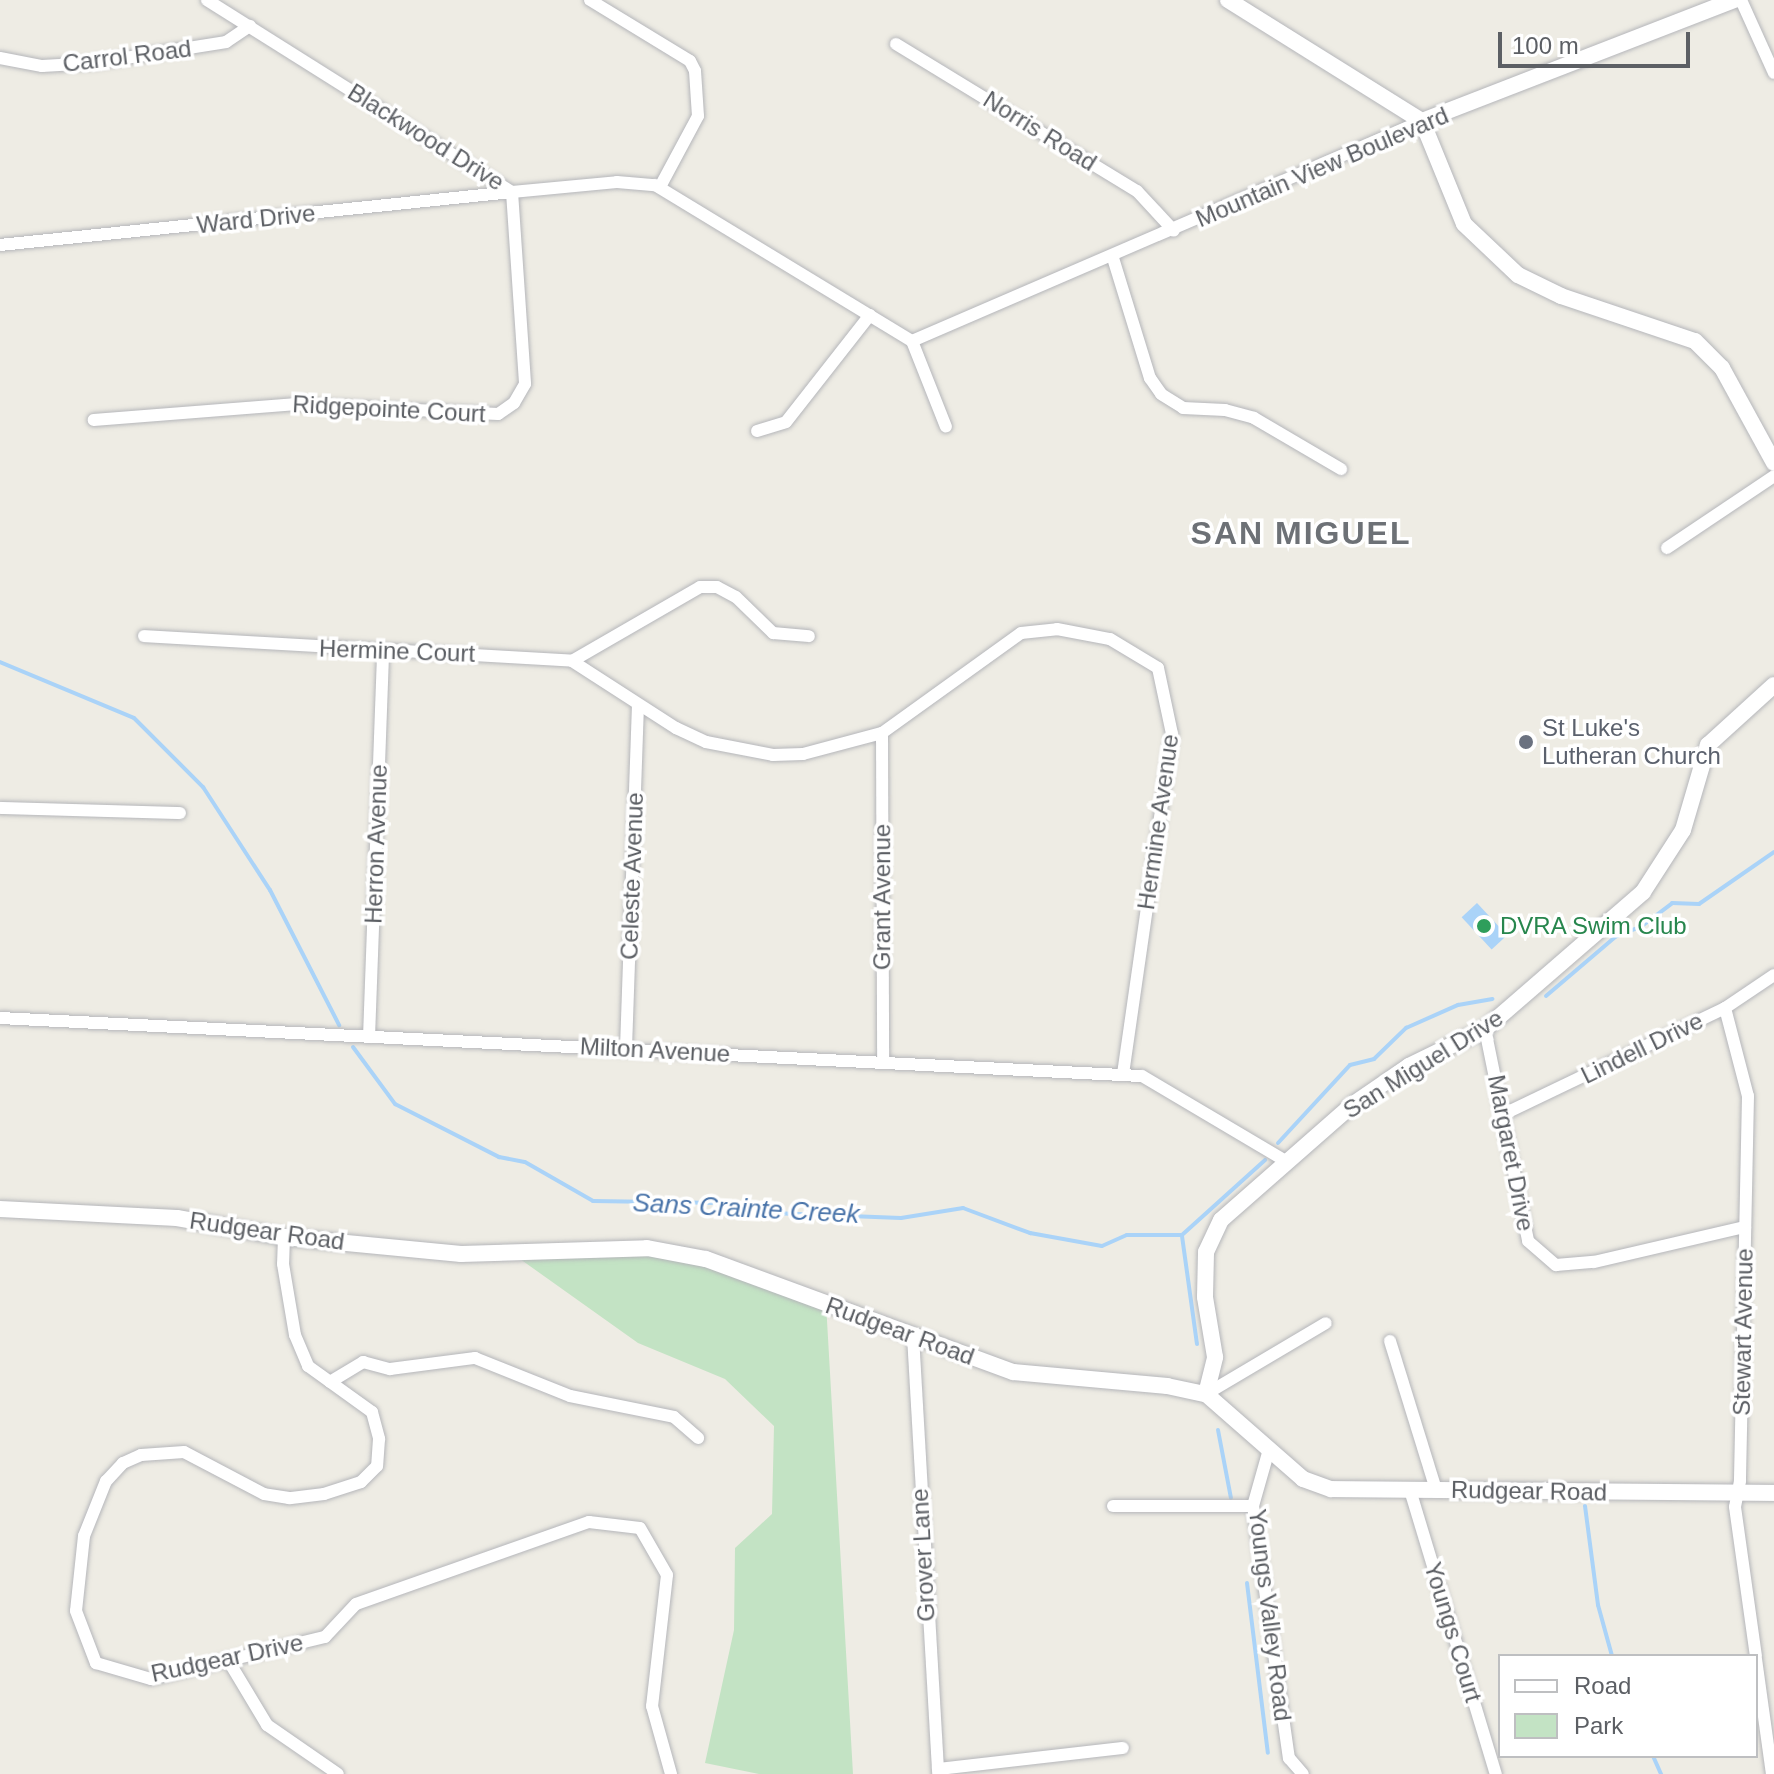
<!DOCTYPE html>
<html>
<head>
<meta charset="utf-8">
<style>
  body { margin:0 }
  #map { position:relative; width:1774px; height:1774px; overflow:hidden; background:#eeece4; font-family:Helvetica,sans-serif }
  div>[style] { position:absolute }
  .green>* { inset:0; background:#c3e3c4 }
  .water>* { inset:0; background:#aad3f8; transform-origin:0 0 }
  .stream>* { height:4px; margin:-2px; padding:0 2px; transform-origin:2px; border-radius:2px; background:#aad3f8 }
  .roads { filter:drop-shadow(0 0 2px #b5b6ba) drop-shadow(0 0 2px #b5b6ba) }
  .minor>* { height:12px; margin:-6px; padding:0 6px; transform-origin:6px; border-radius:6px; background:#fff }
  .tertiary>* { height:16px; margin:-8px; padding:0 8px; transform-origin:8px; border-radius:8px; background:#fff }
  .dots>* { width:22px; height:22px; translate:-50% -50%; box-sizing:border-box; border:4px solid #fff; border-radius:50% }
  span { translate:-50% -50%; white-space:nowrap; text-align:center; line-height:1.15; -webkit-text-stroke:7px #fff; paint-order:stroke }
  .street-label { font-size:24px; color:#5c5f64 }
  .worship-label { font-size:24px; color:#5b616d }
  .left { translate:0 -50%; text-align:left }
  .leisure-label { font-size:24px; color:#27864d }
  .water-label { font-size:26px; color:#4873a9; font-style:italic }
  .district-label { font-size:32px; color:#6d7176; font-weight:700; letter-spacing:2px }
  .legend { position:absolute; left:1498px; top:1654px; width:260px; height:104px; box-sizing:border-box; background:#fff; border:2px solid #bebfc1; margin:0; padding:10px 14px; list-style:none; font-size:24px; color:#5c5f64 }
  .legend li { display:flex; align-items:center; gap:16px; height:40px }
  .legend b { width:40px; border:2px solid #bebfc1 }
  .scale { position:absolute; left:1498px; top:32px; width:192px; height:36px; box-sizing:border-box; border:4px solid #5c5f64; border-top:0; padding-left:10px; font-size:24px; line-height:28px; white-space:nowrap; color:#5c5f64; -webkit-text-stroke:6px #fff; paint-order:stroke }
</style>
</head>
<body>
<div id="map">
  <div class="green">
    <div style="clip-path:polygon(647px 1248px,826px 1303px,853px 1774px,759px 1774px,705px 1763px,734px 1630px,735px 1548px,772px 1514px,774px 1426px,725px 1379px,638px 1343px,513px 1254px)"></div>
  </div>
  <div class="water">
    <div style="left:1477px;top:903px;width:44px;height:21px;rotate:47deg"></div>
  </div>
  <div class="stream">
    <div style="left:0;top:662px;width:145px;rotate:22.7deg"></div>
    <div style="left:134px;top:718px;width:98px;rotate:45deg"></div>
    <div style="left:203px;top:787px;width:123px;rotate:57deg"></div>
    <div style="left:270px;top:890px;width:152px;rotate:62.9deg"></div>
    <div style="left:1546px;top:996px;width:91px;rotate:-40.5deg"></div>
    <div style="left:1615px;top:937px;width:29px;rotate:-22deg"></div>
    <div style="left:1642px;top:926px;width:38px;rotate:-37deg"></div>
    <div style="left:1672px;top:903px;width:27px;rotate:2deg"></div>
    <div style="left:1699px;top:904px;width:91px;rotate:-34.7deg"></div>
    <div style="left:353px;top:1047px;width:71px;rotate:53.6deg"></div>
    <div style="left:395px;top:1104px;width:117px;rotate:27deg"></div>
    <div style="left:499px;top:1157px;width:26px;rotate:11deg"></div>
    <div style="left:525px;top:1162px;width:78px;rotate:29.8deg"></div>
    <div style="left:593px;top:1201px;width:127px;rotate:0.9deg"></div>
    <div style="left:720px;top:1203px;width:53px;rotate:10.9deg"></div>
    <div style="left:772px;top:1213px;width:129px;rotate:2.2deg"></div>
    <div style="left:901px;top:1218px;width:63px;rotate:-9.2deg"></div>
    <div style="left:963px;top:1208px;width:72px;rotate:20.5deg"></div>
    <div style="left:1030px;top:1233px;width:73px;rotate:10.2deg"></div>
    <div style="left:1102px;top:1246px;width:27px;rotate:-24deg"></div>
    <div style="left:1127px;top:1235px;width:55px"></div>
    <div style="left:1182px;top:1235px;width:112px;rotate:-42.1deg"></div>
    <div style="left:1278px;top:1143px;width:106px;rotate:-47.3deg"></div>
    <div style="left:1350px;top:1065px;width:25px;rotate:-14deg"></div>
    <div style="left:1374px;top:1059px;width:45px;rotate:-44.1deg"></div>
    <div style="left:1406px;top:1028px;width:57px;rotate:-23.9deg"></div>
    <div style="left:1458px;top:1005px;width:35px;rotate:-10deg"></div>
    <div style="left:1182px;top:1236px;width:109px;rotate:82.1deg"></div>
    <div style="left:1218px;top:1430px;width:69px;rotate:79.2deg"></div>
    <div style="left:1585px;top:1506px;width:100px;rotate:82.5deg"></div>
    <div style="left:1598px;top:1605px;width:53px;rotate:74.6deg"></div>
    <div style="left:1247px;top:1583px;width:171px;rotate:83deg"></div>
    <div style="left:1653px;top:1756px;width:20px;rotate:66deg"></div>
  </div>
  <div class="roads">
    <div class="minor">
      <div style="left:207px;top:0;width:360px;rotate:32.2deg"></div>
      <div style="left:512px;top:192px;width:105px;rotate:-5.4deg"></div>
      <div style="left:617px;top:182px;width:38px;rotate:5deg"></div>
      <div style="left:655px;top:185px;width:301px;rotate:31.3deg"></div>
      <div style="left:590px;top:0;width:117px;rotate:31.4deg"></div>
      <div style="left:690px;top:61px;width:11px;rotate:63deg"></div>
      <div style="left:695px;top:71px;width:45px;rotate:86.2deg"></div>
      <div style="left:698px;top:116px;width:81px;rotate:118.2deg"></div>
      <div style="left:1741px;top:0;width:80px;rotate:65.7deg"></div>
      <div style="left:896px;top:44px;width:282px;rotate:31.4deg"></div>
      <div style="left:1137px;top:191px;width:54px;rotate:47.2deg"></div>
      <div style="left:0;top:58px;width:43px;rotate:10.8deg"></div>
      <div style="left:42px;top:66px;width:52px;rotate:-3.3deg"></div>
      <div style="left:94px;top:63px;width:134px;rotate:-9deg"></div>
      <div style="left:226px;top:42px;width:29px;rotate:-34deg"></div>
      <div style="left:0;top:245px;width:515px;rotate:-5.91deg"></div>
      <div style="left:512px;top:192px;width:192px;rotate:86.1deg"></div>
      <div style="left:525px;top:384px;width:22px;rotate:120deg"></div>
      <div style="left:514px;top:403px;width:19px;rotate:145deg"></div>
      <div style="left:498px;top:414px;width:201px;rotate:-177.2deg"></div>
      <div style="left:297px;top:404px;width:204px;rotate:175.5deg"></div>
      <div style="left:1113px;top:258px;width:126px;rotate:72.9deg"></div>
      <div style="left:1150px;top:378px;width:19px;rotate:55deg"></div>
      <div style="left:1161px;top:394px;width:26px;rotate:32deg"></div>
      <div style="left:1183px;top:408px;width:42px;rotate:2.7deg"></div>
      <div style="left:1225px;top:410px;width:30px;rotate:15deg"></div>
      <div style="left:1254px;top:418px;width:101px;rotate:30.4deg"></div>
      <div style="left:912px;top:341px;width:555px;rotate:-23.33deg"></div>
      <div style="left:912px;top:341px;width:92px;rotate:68.4deg"></div>
      <div style="left:757px;top:431px;width:30px;rotate:-17deg"></div>
      <div style="left:786px;top:422px;width:136px;rotate:-51.9deg"></div>
      <div style="left:1667px;top:548px;width:129px;rotate:-33.9deg"></div>
      <div style="left:144px;top:636px;width:429px;rotate:3.3deg"></div>
      <div style="left:572px;top:661px;width:124px;rotate:32.8deg"></div>
      <div style="left:676px;top:728px;width:33px;rotate:25deg"></div>
      <div style="left:706px;top:742px;width:68px;rotate:11deg"></div>
      <div style="left:773px;top:755px;width:30px;rotate:-2deg"></div>
      <div style="left:803px;top:754px;width:82px;rotate:-14.9deg"></div>
      <div style="left:882px;top:733px;width:171px;rotate:-35.7deg"></div>
      <div style="left:1021px;top:633px;width:36px;rotate:-6deg"></div>
      <div style="left:1057px;top:629px;width:54px;rotate:10.7deg"></div>
      <div style="left:1110px;top:639px;width:56px;rotate:31.1deg"></div>
      <div style="left:1158px;top:668px;width:67px;rotate:78deg"></div>
      <div style="left:1172px;top:734px;width:343px;rotate:98.2deg"></div>
      <div style="left:572px;top:661px;width:148px;rotate:-30deg"></div>
      <div style="left:700px;top:587px;width:17px"></div>
      <div style="left:717px;top:587px;width:21px;rotate:28deg"></div>
      <div style="left:736px;top:597px;width:52px;rotate:44.2deg"></div>
      <div style="left:773px;top:633px;width:36px;rotate:5deg"></div>
      <div style="left:882px;top:733px;width:328px;rotate:89.8deg"></div>
      <div style="left:0;top:808px;width:180px;rotate:1.6deg"></div>
      <div style="left:1725px;top:1008px;width:91px;rotate:75.4deg"></div>
      <div style="left:1748px;top:1096px;width:385px;rotate:91.2deg"></div>
      <div style="left:1740px;top:1481px;width:26px;rotate:101deg"></div>
      <div style="left:1735px;top:1507px;width:150px;rotate:82deg"></div>
      <div style="left:0;top:1018px;width:1143px;rotate:2.91deg"></div>
      <div style="left:1142px;top:1076px;width:167px;rotate:30.6deg"></div>
      <div style="left:1485px;top:1029px;width:216px;rotate:78.5deg"></div>
      <div style="left:1528px;top:1241px;width:37px;rotate:41deg"></div>
      <div style="left:1556px;top:1265px;width:38px;rotate:-5deg"></div>
      <div style="left:1594px;top:1262px;width:155px;rotate:-13.1deg"></div>
      <div style="left:369px;top:1037px;width:386px;rotate:-87.9deg"></div>
      <div style="left:626px;top:1048px;width:343px;rotate:-88deg"></div>
      <div style="left:1506px;top:1113px;width:243px;rotate:-25.6deg"></div>
      <div style="left:1725px;top:1008px;width:59px;rotate:-34deg"></div>
      <div style="left:284px;top:1237px;width:27px;rotate:92deg"></div>
      <div style="left:283px;top:1264px;width:72px;rotate:80.4deg"></div>
      <div style="left:295px;top:1335px;width:34px;rotate:67deg"></div>
      <div style="left:308px;top:1366px;width:79px;rotate:35.7deg"></div>
      <div style="left:372px;top:1412px;width:28px;rotate:75deg"></div>
      <div style="left:379px;top:1439px;width:27px;rotate:94deg"></div>
      <div style="left:377px;top:1466px;width:23px;rotate:135deg"></div>
      <div style="left:361px;top:1482px;width:39px;rotate:162deg"></div>
      <div style="left:324px;top:1494px;width:35px;rotate:173deg"></div>
      <div style="left:289px;top:1498px;width:25px;rotate:-171deg"></div>
      <div style="left:264px;top:1494px;width:90px;rotate:-152.3deg"></div>
      <div style="left:184px;top:1452px;width:43px;rotate:176deg"></div>
      <div style="left:141px;top:1455px;width:20px;rotate:156deg"></div>
      <div style="left:123px;top:1463px;width:25px;rotate:133deg"></div>
      <div style="left:106px;top:1481px;width:59px;rotate:111.8deg"></div>
      <div style="left:84px;top:1536px;width:75px;rotate:96.1deg"></div>
      <div style="left:76px;top:1611px;width:56px;rotate:69deg"></div>
      <div style="left:96px;top:1663px;width:57px;rotate:16.2deg"></div>
      <div style="left:151px;top:1679px;width:179px;rotate:-13.6deg"></div>
      <div style="left:325px;top:1637px;width:45px;rotate:-46.8deg"></div>
      <div style="left:356px;top:1604px;width:247px;rotate:-19.4deg"></div>
      <div style="left:589px;top:1522px;width:51px;rotate:6.7deg"></div>
      <div style="left:640px;top:1528px;width:54px;rotate:60.1deg"></div>
      <div style="left:667px;top:1575px;width:132px;rotate:96.5deg"></div>
      <div style="left:652px;top:1706px;width:71px;rotate:74.4deg"></div>
      <div style="left:913px;top:1336px;width:439px;rotate:86.7deg"></div>
      <div style="left:1390px;top:1341px;width:156px;rotate:72.8deg"></div>
      <div style="left:330px;top:1382px;width:39px;rotate:-31deg"></div>
      <div style="left:363px;top:1362px;width:28px;rotate:15deg"></div>
      <div style="left:390px;top:1369px;width:86px;rotate:-7.4deg"></div>
      <div style="left:475px;top:1358px;width:102px;rotate:21.8deg"></div>
      <div style="left:570px;top:1396px;width:106px;rotate:11.4deg"></div>
      <div style="left:674px;top:1417px;width:32px;rotate:41deg"></div>
      <div style="left:1206px;top:1394px;width:139px;rotate:-30.6deg"></div>
      <div style="left:1268px;top:1453px;width:55px;rotate:105.8deg"></div>
      <div style="left:1253px;top:1506px;width:255px;rotate:81.9deg"></div>
      <div style="left:1289px;top:1758px;width:21px;rotate:49deg"></div>
      <div style="left:1410px;top:1490px;width:297px;rotate:73.2deg"></div>
      <div style="left:1113px;top:1506px;width:140px"></div>
      <div style="left:1756px;top:1659px;width:116px;rotate:82.1deg"></div>
      <div style="left:228px;top:1660px;width:76px;rotate:59deg"></div>
      <div style="left:267px;top:1725px;width:86px;rotate:34.6deg"></div>
      <div style="left:938px;top:1769px;width:186px;rotate:-6.5deg"></div>
    </div>
    <div class="tertiary">
      <div style="left:1228px;top:0;width:229px;rotate:32deg"></div>
      <div style="left:1422px;top:121px;width:111px;rotate:67.8deg"></div>
      <div style="left:1464px;top:224px;width:74px;rotate:43.4deg"></div>
      <div style="left:1518px;top:275px;width:48px;rotate:26deg"></div>
      <div style="left:1561px;top:296px;width:141px;rotate:18.6deg"></div>
      <div style="left:1695px;top:341px;width:38px;rotate:45deg"></div>
      <div style="left:1722px;top:368px;width:108px;rotate:61.3deg"></div>
      <div style="left:1422px;top:121px;width:335px;rotate:-21.2deg"></div>
      <div style="left:0;top:1209px;width:177px;rotate:2.9deg"></div>
      <div style="left:177px;top:1218px;width:109px;rotate:10.1deg"></div>
      <div style="left:284px;top:1237px;width:178px;rotate:5.5deg"></div>
      <div style="left:461px;top:1254px;width:186px;rotate:-1.8deg"></div>
      <div style="left:647px;top:1248px;width:60px;rotate:10.6deg"></div>
      <div style="left:706px;top:1259px;width:327px;rotate:20.2deg"></div>
      <div style="left:1013px;top:1372px;width:155px;rotate:5.2deg"></div>
      <div style="left:1167px;top:1386px;width:40px;rotate:12deg"></div>
      <div style="left:1206px;top:1394px;width:129px;rotate:41.2deg"></div>
      <div style="left:1303px;top:1479px;width:30px;rotate:20deg"></div>
      <div style="left:1331px;top:1489px;width:443px;rotate:0.5deg"></div>
      <div style="left:1206px;top:1394px;width:38px;rotate:-76deg"></div>
      <div style="left:1215px;top:1357px;width:61px;rotate:-99.5deg"></div>
      <div style="left:1205px;top:1297px;width:45px;rotate:-88.7deg"></div>
      <div style="left:1206px;top:1252px;width:35px;rotate:-65deg"></div>
      <div style="left:1221px;top:1220px;width:174px;rotate:-41.3deg"></div>
      <div style="left:1352px;top:1105px;width:69px;rotate:-34.4deg"></div>
      <div style="left:1409px;top:1066px;width:85px;rotate:-26deg"></div>
      <div style="left:1485px;top:1029px;width:209px;rotate:-40.9deg"></div>
      <div style="left:1643px;top:892px;width:74px;rotate:-57.2deg"></div>
      <div style="left:1683px;top:830px;width:89px;rotate:-73.6deg"></div>
      <div style="left:1708px;top:745px;width:89px;rotate:-42.3deg"></div>
    </div>
  </div>
  <div class="dots">
    <div style="left:1526px;top:742px;background:#6b7280"></div>
    <div style="left:1484px;top:926px;background:#2e9e5b"></div>
  </div>
  <div class="street-label">
    <span style="left:127px;top:56px;rotate:-7deg">Carrol Road</span>
    <span style="left:1040px;top:131px;rotate:32deg">Norris Road</span>
    <span style="left:426px;top:137px;rotate:32deg">Blackwood Drive</span>
    <span style="left:1322px;top:167px;rotate:-23deg">Mountain View Boulevard</span>
    <span style="left:256px;top:219px;rotate:-6deg">Ward Drive</span>
    <span style="left:389px;top:409px;rotate:3deg">Ridgepointe Court</span>
    <span style="left:397px;top:651px;rotate:2deg">Hermine Court</span>
    <span style="left:1158px;top:822px;rotate:-82deg">Hermine Avenue</span>
    <span style="left:376px;top:844px;rotate:-88deg">Herron Avenue</span>
    <span style="left:632px;top:876px;rotate:-88deg">Celeste Avenue</span>
    <span style="left:882px;top:897px;rotate:-90deg">Grant Avenue</span>
    <span style="left:1642px;top:1048px;rotate:-26deg">Lindell Drive</span>
    <span style="left:655px;top:1050px;rotate:3deg">Milton Avenue</span>
    <span style="left:1423px;top:1064px;rotate:-32deg">San Miguel Drive</span>
    <span style="left:1511px;top:1153px;rotate:79deg">Margaret Drive</span>
    <span style="left:267px;top:1231px;rotate:8deg">Rudgear Road</span>
    <span style="left:900px;top:1331px;rotate:20deg">Rudgear Road</span>
    <span style="left:1743px;top:1332px;rotate:-89deg">Stewart Avenue</span>
    <span style="left:1529px;top:1491px;rotate:1deg">Rudgear Road</span>
    <span style="left:923px;top:1555px;rotate:-93deg">Grover Lane</span>
    <span style="left:1270px;top:1615px;rotate:83deg">Youngs Valley Road</span>
    <span style="left:1453px;top:1632px;rotate:73deg">Youngs Court</span>
    <span style="left:227px;top:1658px;rotate:-12deg">Rudgear Drive</span>
  </div>
  <div class="worship-label">
    <span class="left" style="left:1542px;top:742px">St Luke's<br>Lutheran Church</span>
  </div>
  <div class="leisure-label">
    <span class="left" style="left:1500px;top:926px">DVRA Swim Club</span>
  </div>
  <div class="water-label">
    <span style="left:746px;top:1209px;rotate:3deg">Sans Crainte Creek</span>
  </div>
  <div class="district-label">
    <span style="left:1301px;top:533px">SAN MIGUEL</span>
  </div>
  <ul class="legend">
  <li><b style="height:10px;background:#fff"></b>Road</li>
  <li><b style="height:22px;background:#c3e3c4"></b>Park</li>
  </ul>
  <div class="scale">100 m</div>
</div>
</body>
</html>
